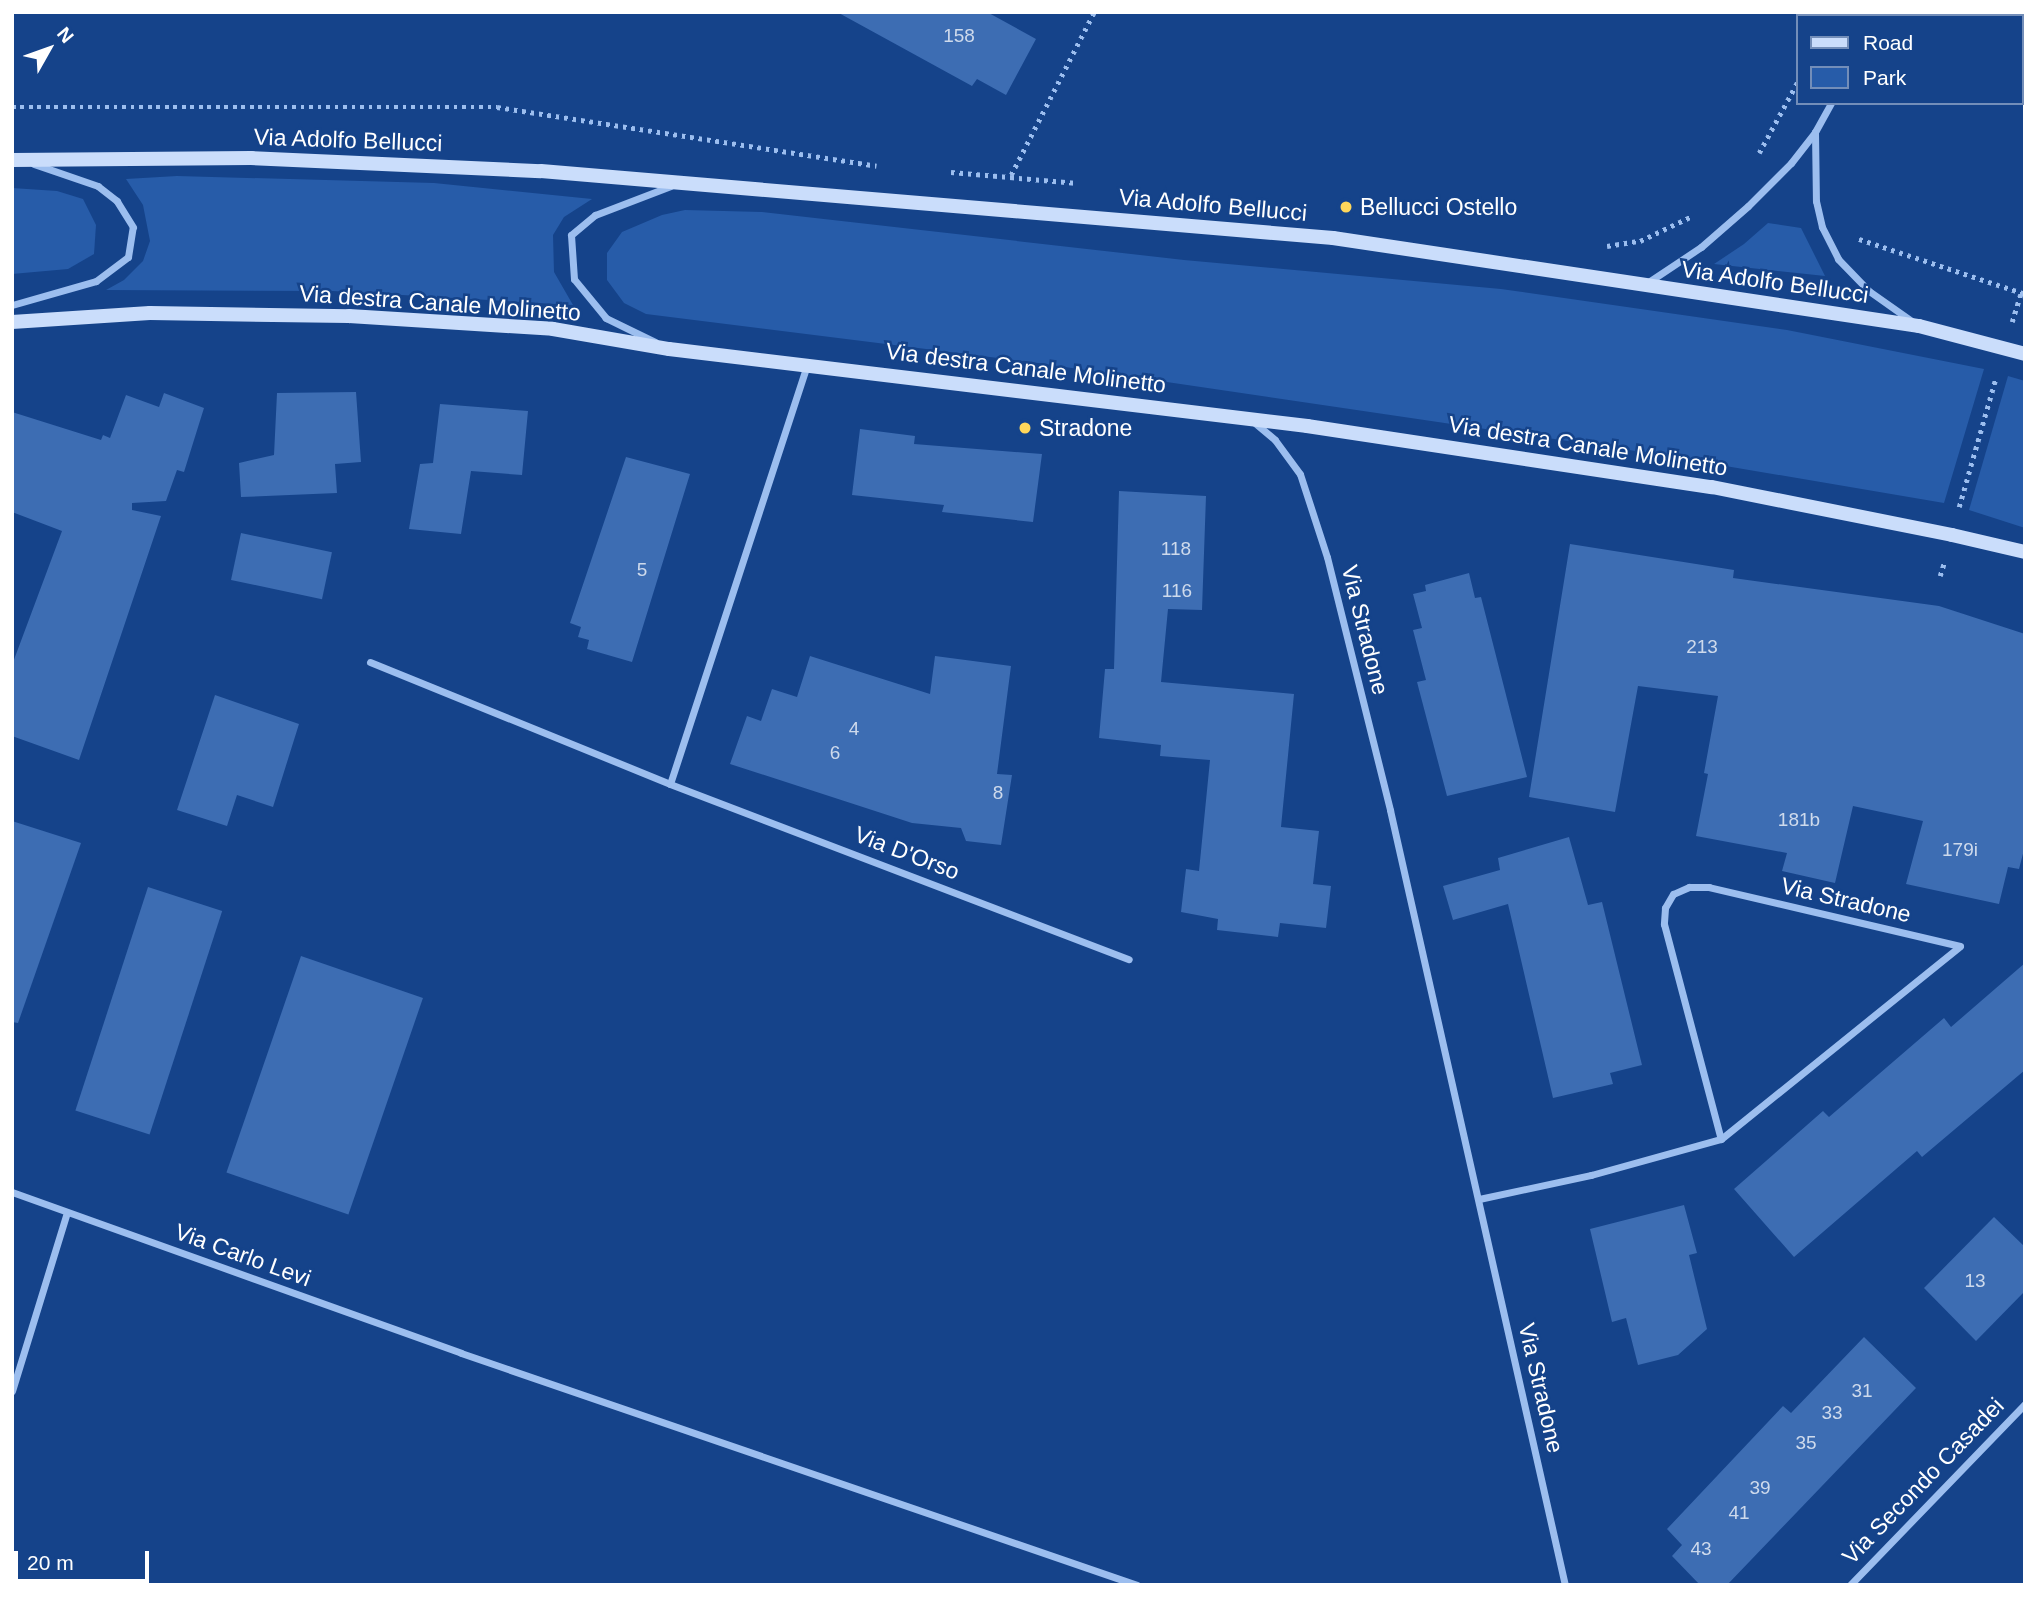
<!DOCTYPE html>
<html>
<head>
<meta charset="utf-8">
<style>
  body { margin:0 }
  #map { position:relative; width:2037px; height:1597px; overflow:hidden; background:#15438a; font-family:Helvetica,sans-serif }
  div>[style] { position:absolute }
  .green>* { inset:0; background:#275ca9 }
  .building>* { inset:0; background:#3d6db3; transform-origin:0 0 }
  .path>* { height:4.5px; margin-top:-2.25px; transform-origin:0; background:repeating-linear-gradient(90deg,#9cbeef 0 3.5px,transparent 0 8.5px) }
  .street>* { height:7px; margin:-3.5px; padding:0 3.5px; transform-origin:3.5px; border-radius:3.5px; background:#9cbeef }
  .secondary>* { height:14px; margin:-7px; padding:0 7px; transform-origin:7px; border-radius:7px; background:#caddfb }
  .dots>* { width:19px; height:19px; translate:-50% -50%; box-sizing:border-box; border:4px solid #15438a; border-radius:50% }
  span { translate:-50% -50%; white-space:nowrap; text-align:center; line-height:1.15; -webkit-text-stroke:5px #15438a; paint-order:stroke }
  .number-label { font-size:19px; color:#cedaec }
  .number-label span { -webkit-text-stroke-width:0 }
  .street-label { font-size:23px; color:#fff }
  .poi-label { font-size:23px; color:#fff }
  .left { translate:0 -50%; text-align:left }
  .frame { position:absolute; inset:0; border:14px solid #fff; pointer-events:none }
  .legend { position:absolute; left:1796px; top:14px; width:228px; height:91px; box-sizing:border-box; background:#15438a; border:2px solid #738eb9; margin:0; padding:9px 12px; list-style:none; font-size:21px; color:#fff }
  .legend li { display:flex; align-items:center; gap:14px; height:35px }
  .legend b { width:35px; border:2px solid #738eb9 }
  .north { position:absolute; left:14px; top:14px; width:70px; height:70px; -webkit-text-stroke:5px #15438a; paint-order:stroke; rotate:50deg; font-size:19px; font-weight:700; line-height:28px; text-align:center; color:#fff }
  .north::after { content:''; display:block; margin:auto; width:24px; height:32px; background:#fff; clip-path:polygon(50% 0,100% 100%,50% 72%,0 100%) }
  .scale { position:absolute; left:14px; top:1551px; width:135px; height:32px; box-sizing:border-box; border:4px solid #fff; border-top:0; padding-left:9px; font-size:21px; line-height:24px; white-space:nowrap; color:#fff; -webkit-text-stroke:5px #15438a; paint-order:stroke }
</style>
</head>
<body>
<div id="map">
  <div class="green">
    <div style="clip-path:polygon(177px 176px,434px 183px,592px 199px,564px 217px,553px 235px,554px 272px,573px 305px,333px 291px,106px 290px,124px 280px,143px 261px,150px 241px,143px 205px,126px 179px)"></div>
    <div style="clip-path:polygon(12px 188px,57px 191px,83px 199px,96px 225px,94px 254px,68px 269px,12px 274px)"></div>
    <div style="clip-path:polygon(685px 210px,762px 212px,1184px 260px,1501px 289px,1787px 330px,1984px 369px,1944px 503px,1649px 453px,1031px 362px,646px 314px,624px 303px,607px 280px,607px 253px,622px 232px,662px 215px)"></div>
    <div style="clip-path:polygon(1768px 223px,1801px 228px,1825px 276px,1714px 264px,1744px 244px)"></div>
    <div style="clip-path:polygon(2008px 376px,2025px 381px,2025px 528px,1969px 510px)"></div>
  </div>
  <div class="building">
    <div style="clip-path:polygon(837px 12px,987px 12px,1036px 39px,1006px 95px,977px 79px,972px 86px)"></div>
    <div style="clip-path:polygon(356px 392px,361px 462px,335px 464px,337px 493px,241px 497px,239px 463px,274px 455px,277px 393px)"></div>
    <div style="clip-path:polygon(164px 393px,204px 408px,184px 472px,177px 470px,166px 501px,132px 503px,132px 510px,161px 516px,79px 760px,12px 736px,12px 665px,62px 531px,12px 512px,12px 412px,101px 440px,103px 435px,110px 438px,126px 395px,159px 407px)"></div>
    <div style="clip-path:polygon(440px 404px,528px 411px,522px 475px,471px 471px,461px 534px,409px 529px,420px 464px,433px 463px)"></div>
    <div style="clip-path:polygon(860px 429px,915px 436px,914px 444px,1042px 454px,1033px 522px,942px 512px,944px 505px,852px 495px)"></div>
    <div style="clip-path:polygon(626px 457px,690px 474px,632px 662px,587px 649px,589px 640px,578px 637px,581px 627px,570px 623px)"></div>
    <div style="clip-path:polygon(1119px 491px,1206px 496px,1202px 610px,1168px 609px,1161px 682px,1294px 694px,1281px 827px,1319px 831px,1313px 884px,1331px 886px,1326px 928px,1280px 923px,1278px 937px,1217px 930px,1218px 919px,1181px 912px,1186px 869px,1199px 871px,1210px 760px,1160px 756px,1161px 745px,1099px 738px,1105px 669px,1114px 669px)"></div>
    <div style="left:241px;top:533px;width:93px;height:48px;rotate:12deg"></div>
    <div style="clip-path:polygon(1570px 544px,1734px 570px,1733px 578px,1939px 606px,2025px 634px,2025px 846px,2019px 869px,2008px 867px,1999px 904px,1906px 884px,1923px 821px,1853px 806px,1835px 883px,1782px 871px,1787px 853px,1696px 836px,1708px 774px,1704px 773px,1718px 696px,1638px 686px,1615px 812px,1529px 797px)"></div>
    <div style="clip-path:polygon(1469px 573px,1475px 598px,1481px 597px,1527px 777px,1447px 796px,1417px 682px,1426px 680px,1413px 630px,1422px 628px,1413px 594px,1426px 591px,1425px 585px)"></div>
    <div style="clip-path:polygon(810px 656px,930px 694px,935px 656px,1011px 666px,997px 774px,1012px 775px,1001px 845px,966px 841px,961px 828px,912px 823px,730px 764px,747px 716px,761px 721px,772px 689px,797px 697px)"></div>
    <div style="clip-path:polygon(215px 695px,299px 724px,273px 807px,237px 795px,227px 826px,177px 810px)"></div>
    <div style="clip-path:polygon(12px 821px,81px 843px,18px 1023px,12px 1022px)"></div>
    <div style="clip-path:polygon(1569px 837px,1588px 905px,1602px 902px,1642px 1065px,1610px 1073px,1613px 1084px,1553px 1098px,1508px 904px,1453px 920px,1443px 886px,1500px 870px,1498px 858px)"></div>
    <div style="left:148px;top:887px;width:78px;height:235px;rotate:18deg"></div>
    <div style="left:301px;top:956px;width:129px;height:229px;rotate:19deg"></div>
    <div style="clip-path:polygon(2025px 963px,2025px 1070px,1922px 1157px,1917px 1151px,1794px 1257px,1734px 1189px,1823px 1111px,1829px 1117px,1944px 1018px,1951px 1027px)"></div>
    <div style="clip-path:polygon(1684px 1205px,1697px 1253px,1689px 1255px,1707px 1329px,1678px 1355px,1638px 1365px,1626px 1318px,1612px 1322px,1590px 1229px)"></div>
    <div style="clip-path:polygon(1994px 1217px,2025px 1247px,2025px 1291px,1976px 1341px,1924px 1288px)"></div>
    <div style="clip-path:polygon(1864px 1337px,1916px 1388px,1727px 1585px,1700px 1585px,1672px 1556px,1682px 1545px,1667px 1529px,1783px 1406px,1791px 1413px)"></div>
  </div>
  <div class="path">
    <div style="left:1834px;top:16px;width:4px;rotate:-76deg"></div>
    <div style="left:12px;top:107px;width:485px"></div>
    <div style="left:497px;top:107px;width:384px;rotate:8.8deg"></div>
    <div style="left:1759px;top:153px;width:80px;rotate:-61.5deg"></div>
    <div style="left:951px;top:172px;width:127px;rotate:5deg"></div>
    <div style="left:1011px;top:175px;width:183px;rotate:-63deg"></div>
    <div style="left:1859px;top:239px;width:175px;rotate:18.3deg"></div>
    <div style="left:1607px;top:246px;width:33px;rotate:-9deg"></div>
    <div style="left:1640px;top:241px;width:55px;rotate:-25.6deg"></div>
    <div style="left:2012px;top:322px;width:31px;rotate:-73deg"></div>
    <div style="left:1959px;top:507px;width:135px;rotate:-74.1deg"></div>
    <div style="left:1940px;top:576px;width:14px;rotate:-73deg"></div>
  </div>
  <div class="street">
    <div style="left:1880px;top:16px;width:4px;rotate:-76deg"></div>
    <div style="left:1815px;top:132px;width:69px;rotate:89.2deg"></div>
    <div style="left:1816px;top:201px;width:27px;rotate:77deg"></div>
    <div style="left:1822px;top:227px;width:36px;rotate:63deg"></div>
    <div style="left:1838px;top:259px;width:45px;rotate:45.9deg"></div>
    <div style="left:1869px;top:291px;width:54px;rotate:35.2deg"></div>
    <div style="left:1647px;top:283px;width:65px;rotate:-33.7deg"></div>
    <div style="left:1701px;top:247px;width:62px;rotate:-41.1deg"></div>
    <div style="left:1748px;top:206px;width:61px;rotate:-45deg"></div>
    <div style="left:1791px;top:163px;width:39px;rotate:-52deg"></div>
    <div style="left:1815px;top:132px;width:33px;rotate:-61deg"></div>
    <div style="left:12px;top:305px;width:87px;rotate:-15.9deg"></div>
    <div style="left:96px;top:281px;width:40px;rotate:-37deg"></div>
    <div style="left:128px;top:257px;width:30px;rotate:-81deg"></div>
    <div style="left:133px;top:227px;width:31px;rotate:-122deg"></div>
    <div style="left:117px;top:201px;width:24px;rotate:-142deg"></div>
    <div style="left:98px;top:186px;width:68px;rotate:-161deg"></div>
    <div style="left:655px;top:342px;width:55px;rotate:-153.9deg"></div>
    <div style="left:606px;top:318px;width:50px;rotate:-129.4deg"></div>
    <div style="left:574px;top:279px;width:44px;rotate:-93.9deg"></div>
    <div style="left:571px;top:235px;width:31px;rotate:-40deg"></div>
    <div style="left:595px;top:215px;width:81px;rotate:-20.9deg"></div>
    <div style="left:1255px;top:423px;width:26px;rotate:40deg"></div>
    <div style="left:1275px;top:440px;width:42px;rotate:53.7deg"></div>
    <div style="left:1300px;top:474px;width:87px;rotate:72deg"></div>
    <div style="left:1327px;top:557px;width:261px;rotate:76deg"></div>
    <div style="left:1390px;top:810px;width:795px;rotate:77.28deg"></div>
    <div style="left:370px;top:662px;width:324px;rotate:22.1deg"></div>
    <div style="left:670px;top:784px;width:491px;rotate:20.9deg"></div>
    <div style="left:670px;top:784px;width:441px;rotate:-71.9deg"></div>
    <div style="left:12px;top:1192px;width:477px;rotate:19.7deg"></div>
    <div style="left:461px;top:1353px;width:715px;rotate:18.94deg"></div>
    <div style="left:1479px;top:1199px;width:115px;rotate:-12.1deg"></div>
    <div style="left:1591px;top:1175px;width:135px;rotate:-15.5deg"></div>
    <div style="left:1721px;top:1139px;width:307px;rotate:-38.9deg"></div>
    <div style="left:1960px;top:946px;width:258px;rotate:-166.8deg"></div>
    <div style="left:1709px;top:887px;width:20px;rotate:180deg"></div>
    <div style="left:1689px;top:887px;width:17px;rotate:156deg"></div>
    <div style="left:1673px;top:894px;width:16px;rotate:120deg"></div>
    <div style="left:1665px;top:908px;width:16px;rotate:94deg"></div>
    <div style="left:1664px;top:924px;width:222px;rotate:75.2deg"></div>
    <div style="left:12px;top:1391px;width:187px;rotate:-72.9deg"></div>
    <div style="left:1850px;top:1585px;width:252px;rotate:-46deg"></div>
  </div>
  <div class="secondary">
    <div style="left:12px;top:160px;width:239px;rotate:-0.5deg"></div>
    <div style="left:251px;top:158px;width:290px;rotate:2.6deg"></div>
    <div style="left:541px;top:171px;width:795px;rotate:4.84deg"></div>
    <div style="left:1333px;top:238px;width:593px;rotate:8.54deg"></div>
    <div style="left:1919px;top:326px;width:110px;rotate:14.8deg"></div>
    <div style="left:12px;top:322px;width:138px;rotate:-3.7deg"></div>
    <div style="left:150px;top:313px;width:199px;rotate:0.9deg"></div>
    <div style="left:349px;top:316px;width:204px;rotate:3.6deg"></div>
    <div style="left:553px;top:329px;width:118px;rotate:9.8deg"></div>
    <div style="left:669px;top:349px;width:643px;rotate:6.88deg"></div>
    <div style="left:1307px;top:426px;width:410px;rotate:8.6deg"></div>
    <div style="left:1712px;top:487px;width:245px;rotate:11.3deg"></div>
    <div style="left:1952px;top:535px;width:75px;rotate:13.1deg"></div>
  </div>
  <div class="dots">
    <div style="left:1346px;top:207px;background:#ffd75b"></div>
    <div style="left:1025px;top:428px;background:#ffd75b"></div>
  </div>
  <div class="number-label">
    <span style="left:959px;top:36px">158</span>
    <span style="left:1176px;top:549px">118</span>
    <span style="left:642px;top:570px">5</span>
    <span style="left:1177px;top:591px">116</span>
    <span style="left:1702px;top:647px">213</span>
    <span style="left:854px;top:729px">4</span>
    <span style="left:835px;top:753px">6</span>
    <span style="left:998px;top:793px">8</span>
    <span style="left:1799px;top:820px">181b</span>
    <span style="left:1960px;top:850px">179i</span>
    <span style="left:1975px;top:1281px">13</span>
    <span style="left:1862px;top:1391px">31</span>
    <span style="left:1832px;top:1413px">33</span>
    <span style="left:1806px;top:1443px">35</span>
    <span style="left:1760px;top:1488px">39</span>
    <span style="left:1739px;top:1513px">41</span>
    <span style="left:1701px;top:1549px">43</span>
  </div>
  <div class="street-label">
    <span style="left:348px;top:140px;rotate:2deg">Via Adolfo Bellucci</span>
    <span style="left:1213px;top:205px;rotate:5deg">Via Adolfo Bellucci</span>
    <span style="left:1775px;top:282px;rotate:8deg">Via Adolfo Bellucci</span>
    <span style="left:440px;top:303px;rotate:4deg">Via destra Canale Molinetto</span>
    <span style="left:1026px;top:368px;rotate:7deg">Via destra Canale Molinetto</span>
    <span style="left:1588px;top:446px;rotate:9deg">Via destra Canale Molinetto</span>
    <span style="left:1365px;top:630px;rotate:76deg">Via Stradone</span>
    <span style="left:907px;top:853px;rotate:21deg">Via D'Orso</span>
    <span style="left:1846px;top:900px;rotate:13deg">Via Stradone</span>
    <span style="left:243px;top:1255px;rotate:20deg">Via Carlo Levi</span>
    <span style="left:1541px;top:1388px;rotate:77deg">Via Stradone</span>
    <span style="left:1923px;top:1481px;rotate:-46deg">Via Secondo Casadei</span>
  </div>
  <div class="poi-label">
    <span class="left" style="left:1360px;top:207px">Bellucci Ostello</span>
    <span class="left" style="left:1039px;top:428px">Stradone</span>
  </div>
  <div class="frame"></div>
  <ul class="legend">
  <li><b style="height:9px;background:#caddfb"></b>Road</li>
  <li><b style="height:19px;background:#275ca9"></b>Park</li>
  </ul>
  <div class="north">N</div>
  <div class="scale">20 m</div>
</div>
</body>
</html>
